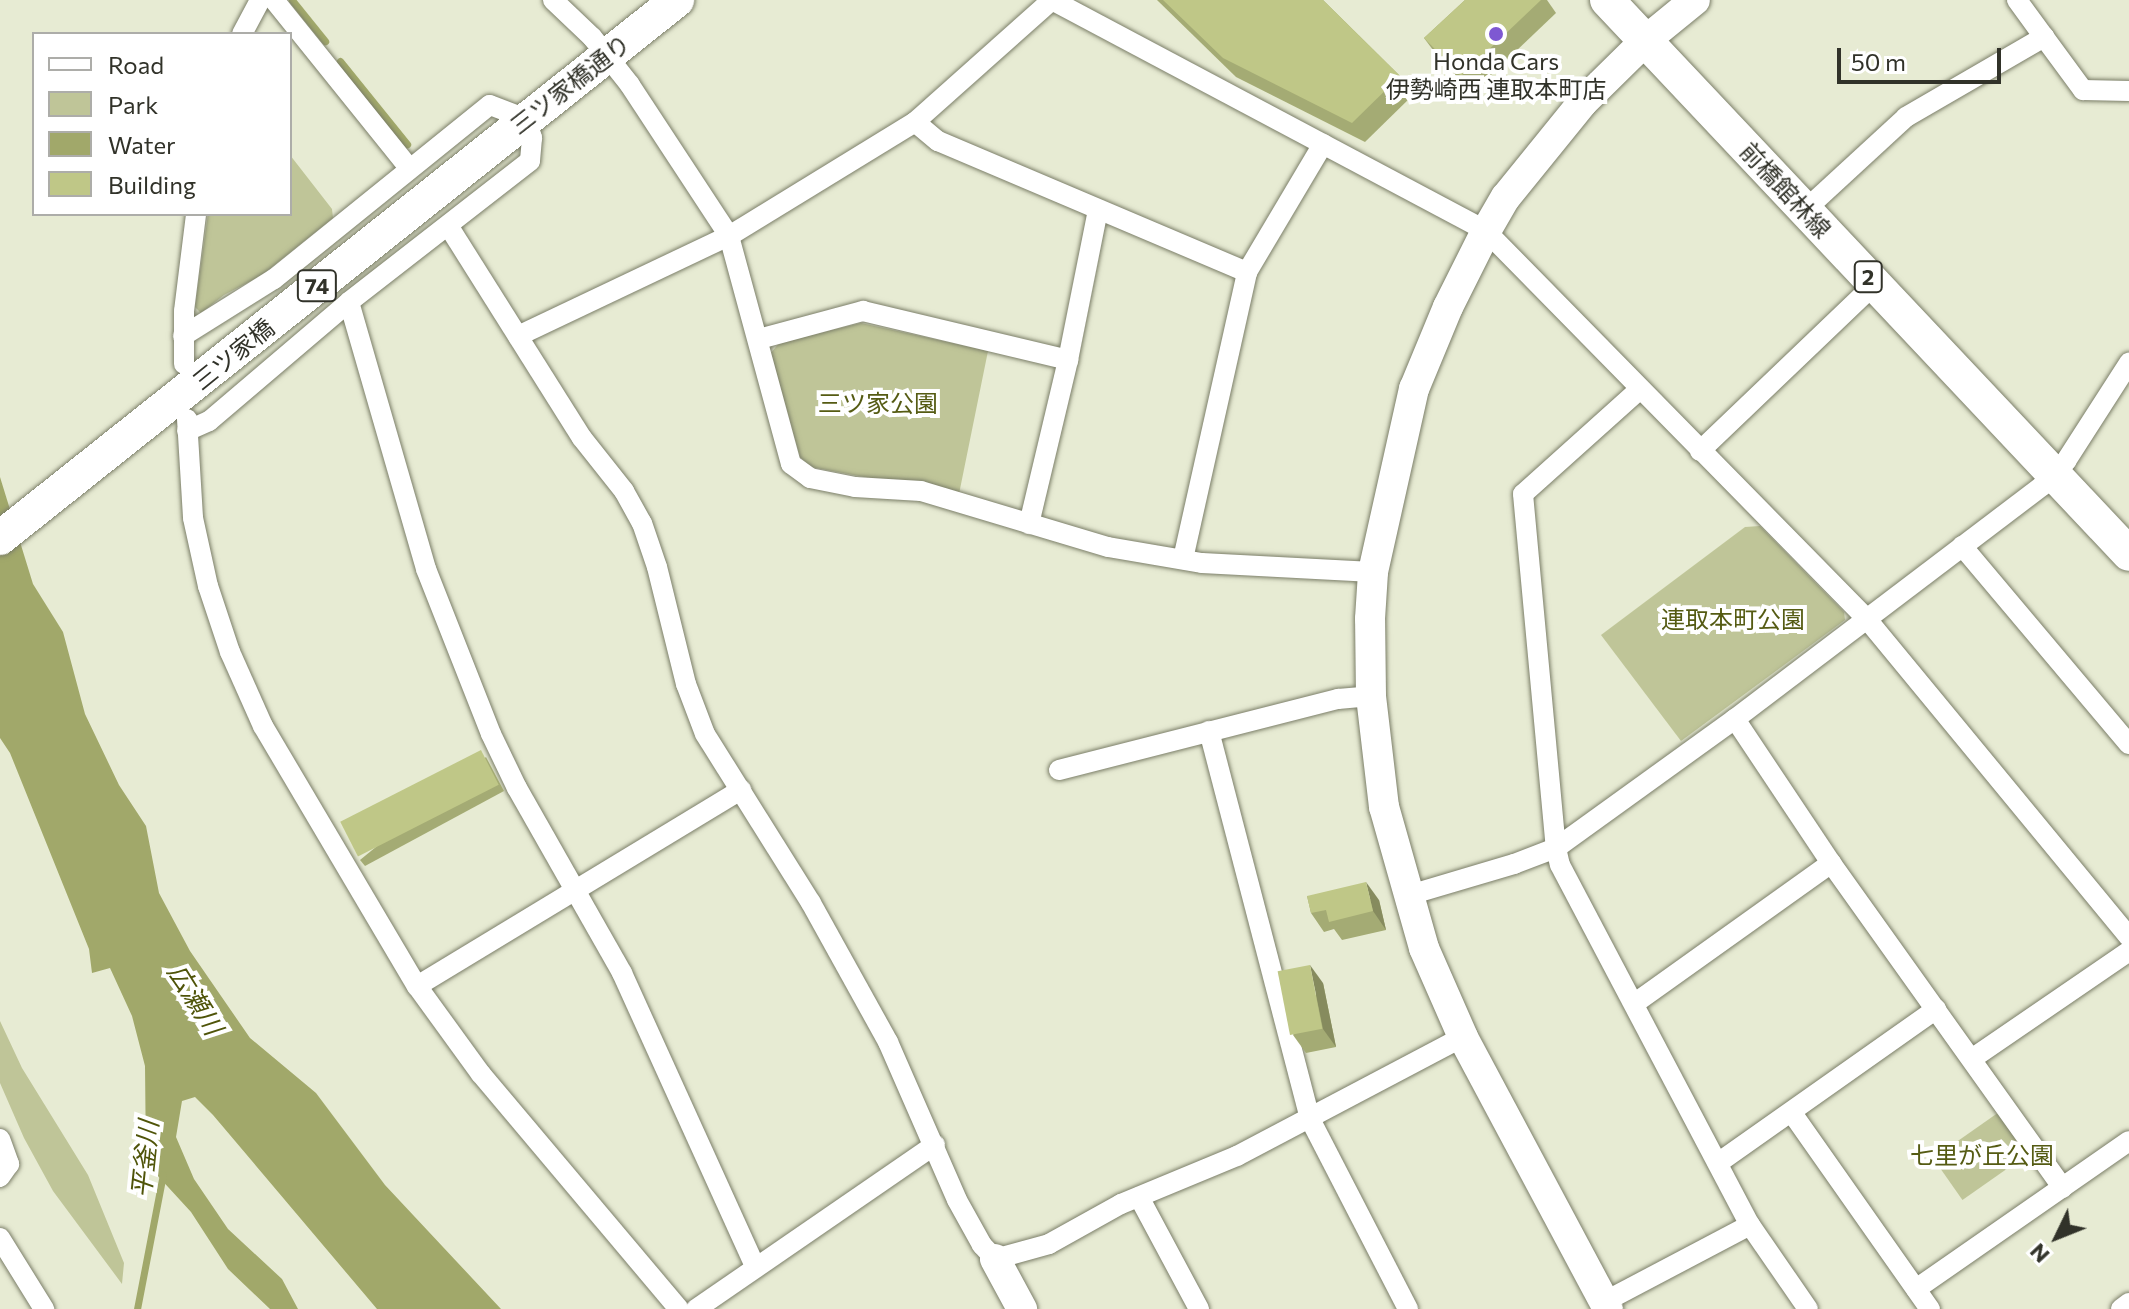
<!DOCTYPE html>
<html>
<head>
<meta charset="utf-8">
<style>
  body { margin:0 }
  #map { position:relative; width:2129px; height:1309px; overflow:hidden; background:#e7ebd3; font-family:Commissioner,"Noto Sans JP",sans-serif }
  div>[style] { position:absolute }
  .green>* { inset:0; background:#bfc598; transform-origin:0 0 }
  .water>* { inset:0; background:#a1a86a }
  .stream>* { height:7px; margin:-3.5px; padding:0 3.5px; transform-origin:3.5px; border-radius:3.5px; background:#a1a86a }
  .roads { filter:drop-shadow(0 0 2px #7b7e68) drop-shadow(0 0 2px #7b7e68) }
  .street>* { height:20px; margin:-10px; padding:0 10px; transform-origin:10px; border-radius:10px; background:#fff }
  .secondary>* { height:30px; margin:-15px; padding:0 15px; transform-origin:15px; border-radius:15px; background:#fff }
  .primary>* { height:34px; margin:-17px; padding:0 17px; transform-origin:17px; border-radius:17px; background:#fff }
  .wall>* { inset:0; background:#a4ab74 }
  .shaded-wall>* { inset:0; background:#868b5e }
  .building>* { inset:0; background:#bfc787; transform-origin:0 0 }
  .dots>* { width:22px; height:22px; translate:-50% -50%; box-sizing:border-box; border:4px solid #fff; border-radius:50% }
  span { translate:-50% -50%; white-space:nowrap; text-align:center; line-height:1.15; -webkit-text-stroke:8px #fff; paint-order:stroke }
  .shield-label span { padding:2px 6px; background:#fff; border:2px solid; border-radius:6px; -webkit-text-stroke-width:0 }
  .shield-label { font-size:22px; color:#313229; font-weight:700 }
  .poi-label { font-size:24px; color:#313229 }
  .street-label { font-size:24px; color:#313229 }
  .park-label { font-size:24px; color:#555b13 }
  .water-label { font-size:26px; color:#4f5409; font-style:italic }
  .legend { position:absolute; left:32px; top:32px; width:260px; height:184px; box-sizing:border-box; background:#fff; border:2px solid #adada9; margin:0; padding:10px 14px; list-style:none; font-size:24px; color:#313229 }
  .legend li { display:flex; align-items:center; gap:16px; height:40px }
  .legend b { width:40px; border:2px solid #adada9 }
  .north { position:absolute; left:2017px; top:1197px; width:80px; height:80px; -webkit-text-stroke:6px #fff; paint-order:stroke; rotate:227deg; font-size:22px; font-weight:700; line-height:32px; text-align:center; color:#313229 }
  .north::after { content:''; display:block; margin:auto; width:28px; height:36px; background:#313229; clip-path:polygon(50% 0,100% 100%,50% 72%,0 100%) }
  .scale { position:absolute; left:1837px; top:48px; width:164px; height:36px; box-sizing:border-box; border:4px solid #313229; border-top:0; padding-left:10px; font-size:24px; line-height:28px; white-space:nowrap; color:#313229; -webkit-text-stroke:6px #fff; paint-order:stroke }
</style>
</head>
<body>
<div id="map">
  <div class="green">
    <div style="clip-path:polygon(290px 155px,332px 209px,333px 218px,262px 275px,224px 295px,201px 313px,195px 307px,208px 214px,290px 214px)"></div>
    <div style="clip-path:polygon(861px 323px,988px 351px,959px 494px,924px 481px,875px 479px,811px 467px,800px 457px,771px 353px,779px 343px)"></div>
    <div style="clip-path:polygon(1760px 526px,1844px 612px,1845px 620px,1681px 741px,1601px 635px,1745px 527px)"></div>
    <div style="clip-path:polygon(0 1021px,22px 1068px,88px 1175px,124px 1263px,122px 1284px,53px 1191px,24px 1138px,0 1083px)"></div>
    <div style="left:2002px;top:1110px;width:51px;height:84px;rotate:55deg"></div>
  </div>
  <div class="water">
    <div style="clip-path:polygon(0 477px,33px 584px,63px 632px,85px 714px,119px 785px,146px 826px,159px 893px,190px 951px,250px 1038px,316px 1093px,385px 1185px,501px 1309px,377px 1309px,213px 1115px,195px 1097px,182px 1101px,176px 1137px,194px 1179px,228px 1229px,282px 1279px,298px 1309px,270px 1309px,228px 1269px,191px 1212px,146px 1163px,145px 1066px,132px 1016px,110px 968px,92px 973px,89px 949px,10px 753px,0 738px)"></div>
  </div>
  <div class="stream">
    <div style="left:292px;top:0;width:53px;rotate:51.2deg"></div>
    <div style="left:340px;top:61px;width:107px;rotate:51.1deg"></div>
    <div style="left:137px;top:1309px;width:137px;rotate:-79.1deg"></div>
  </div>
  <div class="roads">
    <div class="street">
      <div style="left:274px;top:0;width:216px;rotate:51.2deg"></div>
      <div style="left:553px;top:0;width:54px;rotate:43.5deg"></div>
      <div style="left:592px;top:37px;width:61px;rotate:51.6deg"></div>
      <div style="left:630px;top:85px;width:181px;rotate:56.7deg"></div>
      <div style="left:729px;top:236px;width:236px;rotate:74.8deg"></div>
      <div style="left:791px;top:464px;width:24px;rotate:36deg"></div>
      <div style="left:810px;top:478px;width:46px;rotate:11.3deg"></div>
      <div style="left:855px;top:487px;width:66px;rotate:3.5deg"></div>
      <div style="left:921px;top:491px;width:195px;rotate:16.7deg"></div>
      <div style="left:1108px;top:547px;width:95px;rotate:9.7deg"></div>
      <div style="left:1202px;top:563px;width:171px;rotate:3deg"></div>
      <div style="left:1052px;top:0;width:492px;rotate:28deg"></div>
      <div style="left:1486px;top:231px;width:542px;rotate:45.52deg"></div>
      <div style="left:1866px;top:618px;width:413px;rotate:50.5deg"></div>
      <div style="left:242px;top:34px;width:38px;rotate:-62deg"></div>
      <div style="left:2044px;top:37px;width:66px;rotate:53.7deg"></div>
      <div style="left:2083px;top:90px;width:46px;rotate:1.2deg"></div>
      <div style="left:915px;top:122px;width:30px;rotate:40deg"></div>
      <div style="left:938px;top:141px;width:336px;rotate:23deg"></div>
      <div style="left:1805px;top:210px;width:137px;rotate:-42.6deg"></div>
      <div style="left:1906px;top:117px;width:160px;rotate:-30.1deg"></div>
      <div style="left:2044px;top:37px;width:46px;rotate:-126.1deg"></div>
      <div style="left:449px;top:227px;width:249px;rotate:57.8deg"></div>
      <div style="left:582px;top:438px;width:68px;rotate:51.6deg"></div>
      <div style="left:624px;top:491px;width:37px;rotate:61deg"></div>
      <div style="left:642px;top:523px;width:46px;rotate:71.2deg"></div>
      <div style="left:657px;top:567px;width:121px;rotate:76.1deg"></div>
      <div style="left:686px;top:684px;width:53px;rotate:69.2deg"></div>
      <div style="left:705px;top:734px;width:199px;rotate:57.9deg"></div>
      <div style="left:811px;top:903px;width:159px;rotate:61deg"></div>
      <div style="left:888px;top:1042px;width:172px;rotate:66.4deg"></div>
      <div style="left:957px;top:1200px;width:51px;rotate:60.9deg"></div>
      <div style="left:982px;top:1245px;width:19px;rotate:47deg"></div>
      <div style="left:995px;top:1259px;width:56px;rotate:-15.5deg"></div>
      <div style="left:1049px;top:1244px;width:82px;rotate:-29.1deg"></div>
      <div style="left:1121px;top:1204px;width:126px;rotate:-22.5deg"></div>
      <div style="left:1237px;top:1156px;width:255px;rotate:-27.8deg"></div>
      <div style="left:349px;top:302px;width:278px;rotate:73.9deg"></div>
      <div style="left:426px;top:569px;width:177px;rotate:68.5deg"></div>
      <div style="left:491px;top:734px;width:60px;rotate:64.3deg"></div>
      <div style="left:517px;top:788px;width:213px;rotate:60.4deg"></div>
      <div style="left:622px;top:973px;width:322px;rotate:65.6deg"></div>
      <div style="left:183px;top:336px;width:107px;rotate:-32.1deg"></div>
      <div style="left:274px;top:279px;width:277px;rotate:-38.9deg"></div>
      <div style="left:490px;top:105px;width:39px;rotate:21deg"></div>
      <div style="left:526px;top:119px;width:20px;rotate:72deg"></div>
      <div style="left:532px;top:138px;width:23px;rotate:95deg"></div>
      <div style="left:530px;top:161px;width:229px;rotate:142.1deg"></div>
      <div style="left:349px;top:302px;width:184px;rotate:139.6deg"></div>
      <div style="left:209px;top:421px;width:24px;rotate:156deg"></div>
      <div style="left:518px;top:336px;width:233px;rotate:-25.4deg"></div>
      <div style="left:729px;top:236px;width:218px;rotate:-31.5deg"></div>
      <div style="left:915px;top:122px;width:183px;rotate:-41.7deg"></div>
      <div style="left:759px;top:339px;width:108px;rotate:-15.1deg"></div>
      <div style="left:863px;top:311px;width:211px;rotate:13.4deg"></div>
      <div style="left:184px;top:364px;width:53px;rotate:-90deg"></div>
      <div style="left:184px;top:311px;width:98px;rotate:-82.9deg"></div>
      <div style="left:1640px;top:389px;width:157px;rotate:138.1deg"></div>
      <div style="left:1523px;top:494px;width:356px;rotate:84.7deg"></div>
      <div style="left:1556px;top:848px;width:17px;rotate:77deg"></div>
      <div style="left:1560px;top:865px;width:407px;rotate:62.2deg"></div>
      <div style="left:1750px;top:1225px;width:102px;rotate:55.4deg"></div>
      <div style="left:187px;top:419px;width:99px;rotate:86.5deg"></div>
      <div style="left:193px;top:518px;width:70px;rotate:77.6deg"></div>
      <div style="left:208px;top:586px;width:70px;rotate:71.6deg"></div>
      <div style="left:230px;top:652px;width:81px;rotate:66deg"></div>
      <div style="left:263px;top:726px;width:302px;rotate:59.4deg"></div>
      <div style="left:417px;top:986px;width:109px;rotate:54deg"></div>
      <div style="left:481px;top:1074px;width:307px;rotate:49.9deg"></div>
      <div style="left:1700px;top:451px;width:242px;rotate:-43.7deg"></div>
      <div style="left:1029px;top:524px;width:169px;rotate:-76.6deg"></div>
      <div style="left:1068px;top:360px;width:153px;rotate:-78.7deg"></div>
      <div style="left:1962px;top:546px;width:259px;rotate:49.9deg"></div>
      <div style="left:1183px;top:559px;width:294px;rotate:-77.4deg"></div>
      <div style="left:1247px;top:272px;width:149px;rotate:-59.3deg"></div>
      <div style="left:1735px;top:719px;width:173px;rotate:56.3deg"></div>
      <div style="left:1831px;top:863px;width:399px;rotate:54.5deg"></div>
      <div style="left:1209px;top:731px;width:401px;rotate:75.4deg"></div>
      <div style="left:1310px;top:1119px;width:214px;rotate:62.7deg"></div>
      <div style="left:1059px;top:770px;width:288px;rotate:-14.3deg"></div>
      <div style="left:1338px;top:699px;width:33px;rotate:-5deg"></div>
      <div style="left:1406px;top:896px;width:113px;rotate:-16.5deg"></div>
      <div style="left:1514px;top:864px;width:45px;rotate:-20.9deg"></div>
      <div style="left:1556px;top:848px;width:221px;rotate:-35.8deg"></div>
      <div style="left:1735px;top:719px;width:385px;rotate:-37.2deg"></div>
      <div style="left:2042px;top:486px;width:35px;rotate:-46deg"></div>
      <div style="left:2066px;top:461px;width:117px;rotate:-57.3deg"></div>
      <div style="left:417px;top:986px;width:379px;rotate:-31.2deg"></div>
      <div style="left:1635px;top:1003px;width:241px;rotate:-35.5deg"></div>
      <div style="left:1973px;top:1058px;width:189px;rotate:-34.4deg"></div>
      <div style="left:1792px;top:1113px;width:240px;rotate:54.9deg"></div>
      <div style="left:0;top:1139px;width:27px;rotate:70deg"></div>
      <div style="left:9px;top:1164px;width:16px;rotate:125deg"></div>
      <div style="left:1718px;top:1163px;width:267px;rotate:-35.2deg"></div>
      <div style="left:1139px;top:1197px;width:127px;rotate:61.8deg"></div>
      <div style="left:0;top:1238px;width:84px;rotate:58.2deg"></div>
      <div style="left:1916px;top:1289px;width:259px;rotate:-34.8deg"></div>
      <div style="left:1604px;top:1302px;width:165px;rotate:-27.8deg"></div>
      <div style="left:696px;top:1309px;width:290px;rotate:-34.5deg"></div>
      <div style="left:2121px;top:1309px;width:10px;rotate:-37deg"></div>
    </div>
    <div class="secondary">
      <div style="left:995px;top:1259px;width:57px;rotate:61.6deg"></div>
      <div style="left:1608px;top:1309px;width:308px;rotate:-118.1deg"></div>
      <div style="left:1463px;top:1037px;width:97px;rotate:-113.7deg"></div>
      <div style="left:1424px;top:948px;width:147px;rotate:-105.8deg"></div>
      <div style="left:1384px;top:807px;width:112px;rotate:-96.7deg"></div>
      <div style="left:1371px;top:696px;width:77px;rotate:-90.7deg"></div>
      <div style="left:1370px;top:619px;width:47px;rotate:-86.3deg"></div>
      <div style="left:1373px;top:572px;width:188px;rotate:-77.4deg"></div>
      <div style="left:1414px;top:389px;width:89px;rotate:-67.5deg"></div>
      <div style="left:1448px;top:307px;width:85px;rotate:-63.4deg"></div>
      <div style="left:1486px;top:231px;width:39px;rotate:-60deg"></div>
      <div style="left:1506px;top:197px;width:122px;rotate:-51deg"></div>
      <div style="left:1583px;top:102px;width:88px;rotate:-44.5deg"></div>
      <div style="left:1646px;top:40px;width:63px;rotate:-39.2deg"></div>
    </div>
    <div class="primary">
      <div style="left:1607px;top:0;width:761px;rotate:46.7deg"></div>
      <div style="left:0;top:538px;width:865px;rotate:-38.47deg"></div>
    </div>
  </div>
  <div class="wall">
    <div style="clip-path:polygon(1157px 0,1323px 0,1400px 76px,1413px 95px,1365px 142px,1236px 77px)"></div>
    <div style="clip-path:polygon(1465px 0,1547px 0,1556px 13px,1472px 93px,1436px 54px,1424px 38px)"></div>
    <div style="clip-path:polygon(486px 757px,504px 791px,365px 866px,360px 860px)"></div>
    <div style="clip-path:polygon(1307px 896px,1379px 900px,1386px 930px,1342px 940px,1334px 929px,1324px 932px,1311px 913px)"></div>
    <div style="clip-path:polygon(1323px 983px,1336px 1047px,1306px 1053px,1293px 1035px)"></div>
  </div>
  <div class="shaded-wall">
    <div style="clip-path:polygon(1366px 882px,1379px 900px,1386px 930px,1373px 911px)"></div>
    <div style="clip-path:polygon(1310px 965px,1323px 983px,1336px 1047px,1323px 1029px)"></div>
  </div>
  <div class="building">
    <div style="clip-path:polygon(1163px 0,1323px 0,1400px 76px,1352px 123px,1223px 58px)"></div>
    <div style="clip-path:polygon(1465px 0,1541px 0,1461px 76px,1424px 38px)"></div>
    <div style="left:481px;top:750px;width:39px;height:158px;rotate:63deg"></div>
    <div style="clip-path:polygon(1366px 882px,1373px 911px,1329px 922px,1326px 910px,1311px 913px,1307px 896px)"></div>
    <div style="left:1310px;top:965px;width:65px;height:33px;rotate:79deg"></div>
  </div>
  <div class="dots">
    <div style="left:1496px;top:34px;background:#7e58d2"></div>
  </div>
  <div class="shield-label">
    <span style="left:1868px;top:277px">2</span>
    <span style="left:317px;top:286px">74</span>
  </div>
  <div class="poi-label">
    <span style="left:1496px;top:75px">Honda Cars<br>伊勢崎西 連取本町店</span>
  </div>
  <div class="street-label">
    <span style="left:570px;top:84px;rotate:-38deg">三ツ家橋通り</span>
    <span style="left:1786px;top:190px;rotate:47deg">前橋館林線</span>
    <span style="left:233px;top:354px;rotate:-39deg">三ツ家橋</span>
  </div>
  <div class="park-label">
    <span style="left:878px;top:403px">三ツ家公園</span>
    <span style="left:1733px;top:619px">連取本町公園</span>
    <span style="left:1982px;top:1155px">七里が丘公園</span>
  </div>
  <div class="water-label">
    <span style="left:196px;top:999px;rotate:58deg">広瀬川</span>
    <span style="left:144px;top:1159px;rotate:-84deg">平釜川</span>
  </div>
  <ul class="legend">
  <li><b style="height:10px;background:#fff"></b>Road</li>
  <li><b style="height:22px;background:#bfc598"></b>Park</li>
  <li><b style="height:22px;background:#a1a86a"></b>Water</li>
  <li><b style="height:22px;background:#bfc787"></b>Building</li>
  </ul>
  <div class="north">N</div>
  <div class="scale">50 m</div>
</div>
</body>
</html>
